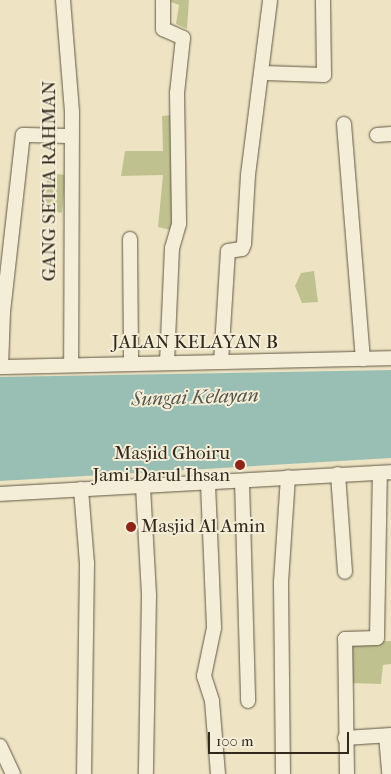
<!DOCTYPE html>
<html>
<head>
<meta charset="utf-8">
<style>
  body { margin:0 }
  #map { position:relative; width:391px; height:774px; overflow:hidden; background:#eee4c3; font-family:"IM FELL French Canon",serif }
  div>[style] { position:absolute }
  .green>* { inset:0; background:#bfc28f; transform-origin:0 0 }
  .water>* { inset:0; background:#99bfb4 }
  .roads { filter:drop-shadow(0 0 1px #625746) drop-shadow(0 0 1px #625746) }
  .minor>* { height:14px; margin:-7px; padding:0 7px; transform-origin:7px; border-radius:7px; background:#f4edd8 }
  .dots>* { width:14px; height:14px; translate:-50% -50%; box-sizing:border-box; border:2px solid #f4edd8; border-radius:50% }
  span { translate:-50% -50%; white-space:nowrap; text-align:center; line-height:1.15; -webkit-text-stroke:4px #f4edd8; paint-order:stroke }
  .street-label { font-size:19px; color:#33281c }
  .poi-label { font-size:19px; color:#33281c }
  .right { translate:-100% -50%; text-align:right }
  .left { translate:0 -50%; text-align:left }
  .water-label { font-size:20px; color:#52554a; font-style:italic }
  .scale { position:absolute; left:208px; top:732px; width:141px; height:22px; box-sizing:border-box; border:2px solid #33281c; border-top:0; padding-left:6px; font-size:15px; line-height:18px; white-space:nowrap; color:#33281c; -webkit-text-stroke:4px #f4edd8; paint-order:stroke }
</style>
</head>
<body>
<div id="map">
  <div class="green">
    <div style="clip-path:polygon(166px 0,189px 0,187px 29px,176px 24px,179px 5px)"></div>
    <div style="clip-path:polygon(173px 115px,174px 231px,158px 227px,163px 175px,121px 176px,125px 151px,163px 151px,162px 116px)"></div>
    <div style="left:48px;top:173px;width:18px;height:38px;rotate:6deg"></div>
    <div style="clip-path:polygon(314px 271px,318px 302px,302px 303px,295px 286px,301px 273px)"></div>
    <div style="clip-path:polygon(391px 641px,391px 664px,383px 665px,381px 684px,349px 683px,351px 642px)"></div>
  </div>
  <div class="water">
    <div style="clip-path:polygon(391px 370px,391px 458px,0 481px,0 377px)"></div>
  </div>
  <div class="roads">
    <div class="minor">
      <div style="left:63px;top:0;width:113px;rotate:85.4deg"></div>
      <div style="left:72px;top:113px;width:250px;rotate:90.2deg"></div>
      <div style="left:163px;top:0;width:29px;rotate:90deg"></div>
      <div style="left:163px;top:29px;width:22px;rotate:24deg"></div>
      <div style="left:183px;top:38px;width:55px;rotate:96.2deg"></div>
      <div style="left:177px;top:93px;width:131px;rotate:89.1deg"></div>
      <div style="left:179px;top:224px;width:25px;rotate:106deg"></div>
      <div style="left:172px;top:248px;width:115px;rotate:92.5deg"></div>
      <div style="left:264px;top:73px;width:60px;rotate:1.9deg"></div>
      <div style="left:324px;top:75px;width:75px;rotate:-90.8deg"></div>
      <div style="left:344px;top:124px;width:236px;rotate:85.4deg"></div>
      <div style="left:377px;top:135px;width:14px;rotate:-4deg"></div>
      <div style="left:130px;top:239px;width:124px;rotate:89.5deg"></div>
      <div style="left:221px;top:362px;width:111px;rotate:-86.4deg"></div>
      <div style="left:228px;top:251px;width:14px;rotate:-8deg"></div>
      <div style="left:242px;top:249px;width:5px;rotate:-68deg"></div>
      <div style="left:244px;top:244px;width:69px;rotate:-86.7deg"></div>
      <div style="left:248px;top:175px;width:176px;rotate:-82.8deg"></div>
      <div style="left:0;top:367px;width:391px;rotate:-1.3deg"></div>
      <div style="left:1px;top:367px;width:55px;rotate:-87.9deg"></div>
      <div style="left:3px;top:312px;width:178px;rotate:-83.6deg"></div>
      <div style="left:23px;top:135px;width:48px;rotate:1.2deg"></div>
      <div style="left:338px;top:474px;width:98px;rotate:85.9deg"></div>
      <div style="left:242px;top:481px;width:220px;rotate:88.4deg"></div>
      <div style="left:208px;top:484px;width:144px;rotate:87.6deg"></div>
      <div style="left:214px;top:628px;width:49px;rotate:101.8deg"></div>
      <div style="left:204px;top:676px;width:26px;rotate:72deg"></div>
      <div style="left:212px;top:701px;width:73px;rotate:85.3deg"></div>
      <div style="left:143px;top:487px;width:109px;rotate:86.8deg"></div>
      <div style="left:149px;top:596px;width:178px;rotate:91deg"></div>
      <div style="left:81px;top:489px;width:74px;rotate:85.4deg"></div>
      <div style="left:87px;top:563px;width:211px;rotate:90.8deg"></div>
      <div style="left:0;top:494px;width:392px;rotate:-3.2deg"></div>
      <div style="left:386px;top:736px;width:38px;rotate:85deg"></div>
      <div style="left:345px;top:738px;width:46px;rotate:-3.7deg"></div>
      <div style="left:0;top:746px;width:31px;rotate:65deg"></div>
      <div style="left:283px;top:774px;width:192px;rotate:-90.6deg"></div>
      <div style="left:281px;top:582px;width:105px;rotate:-86.2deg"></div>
      <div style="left:347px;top:774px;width:135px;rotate:-90.8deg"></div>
      <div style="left:345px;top:639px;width:32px;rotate:-2deg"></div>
      <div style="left:377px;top:638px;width:165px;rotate:-89deg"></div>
    </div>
  </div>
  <div class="dots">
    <div style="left:240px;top:465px;background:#8f2418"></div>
    <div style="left:131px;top:527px;background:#8f2418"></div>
  </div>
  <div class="street-label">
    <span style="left:50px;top:181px;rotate:-90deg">GANG SETIA RAHMAN</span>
    <span style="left:195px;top:343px">JALAN KELAYAN B</span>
  </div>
  <div class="poi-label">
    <span class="right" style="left:230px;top:465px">Masjid Ghoiru<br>Jami Darul Ihsan</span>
    <span class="left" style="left:141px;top:527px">Masjid Al Amin</span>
  </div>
  <div class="water-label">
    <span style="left:195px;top:397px;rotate:-2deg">Sungai Kelayan</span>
  </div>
  <div class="scale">100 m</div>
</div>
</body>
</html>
